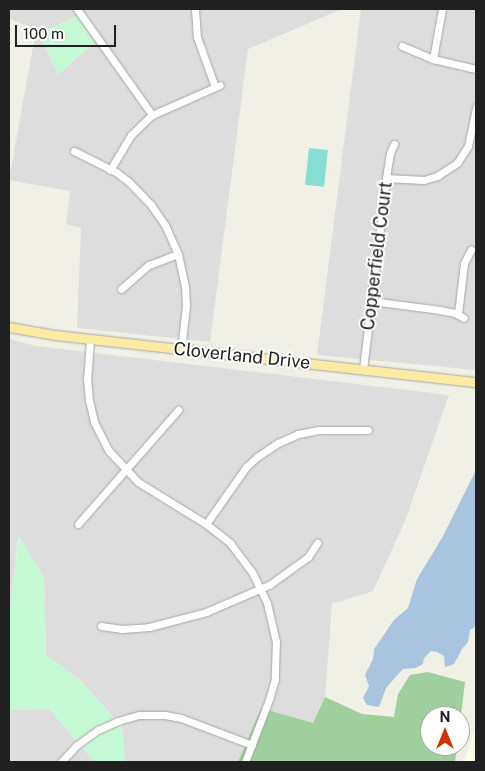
<!DOCTYPE html>
<html>
<head>
<meta charset="utf-8">
<style>
  body { margin:0 }
  #map { position:relative; width:485px; height:771px; overflow:hidden; background:#f1f0e7; font-family:"Public Sans",sans-serif }
  div>[style] { position:absolute }
  .residential>* { inset:0; background:#dedddd }
  .education>* { inset:0; background:#f8ffe2 }
  .forest>* { inset:0; background:#9fcf9c }
  .park>* { inset:0; background:#c5f9d6 }
  .pitch>* { inset:0; background:#86dfd2; transform-origin:0 0 }
  .water>* { inset:0; background:#a8c4de }
  .roads { filter:drop-shadow(0 0 1px #a7a7a7) drop-shadow(0 0 1px #a7a7a7) }
  .minor>* { height:7px; margin:-3.5px; padding:0 3.5px; transform-origin:3.5px; border-radius:3.5px; background:#fff }
  .major>* { height:9px; margin:-4.5px; padding:0 4.5px; transform-origin:4.5px; border-radius:4.5px; background:#fbeaa1 }
  span { translate:-50% -50%; white-space:nowrap; text-align:center; line-height:1.15; -webkit-text-stroke:4px #fff; paint-order:stroke }
  .street-label { font-size:18px; color:#202020 }
  .frame { position:absolute; inset:0; border:10px solid #202020; pointer-events:none }
  .north { position:absolute; left:420px; top:706px; width:50px; height:50px; box-sizing:border-box; background:#fff; border:1px solid #a6a6a6; border-radius:50%; rotate:0deg; font-size:14px; font-weight:700; line-height:20px; text-align:center; color:#202020 }
  .north::after { content:''; display:block; margin:auto; width:18px; height:22px; background:#cf3401; clip-path:polygon(50% 0,100% 100%,50% 72%,0 100%) }
  .scale { position:absolute; left:15px; top:25px; width:101px; height:22px; box-sizing:border-box; border:2px solid #202020; border-top:0; padding-left:6px; font-size:15px; line-height:18px; white-space:nowrap; color:#202020; -webkit-text-stroke:4px #fff; paint-order:stroke }
</style>
</head>
<body>
<div id="map">
  <div class="residential">
    <div style="clip-path:polygon(9px 9px,342px 9px,248px 49px,210px 342px,77px 328px,81px 228px,66px 224px,70px 191px,9px 180px,36px 30px,9px 18px)"></div>
    <div style="clip-path:polygon(361px 9px,476px 9px,476px 370px,317px 355px)"></div>
    <div style="clip-path:polygon(9px 339px,36px 346px,449px 395px,405px 521px,373px 591px,332px 604px,325px 697px,313px 723px,261px 708px,238px 762px,125px 762px,122px 727px,80px 680px,46px 655px,44px 578px,18px 537px,9px 616px)"></div>
    <div style="clip-path:polygon(49px 709px,95px 762px,9px 762px,9px 710px)"></div>
  </div>
  <div class="education">
    <div style="clip-path:polygon(476px 726px,476px 762px,464px 762px)"></div>
  </div>
  <div class="forest">
    <div style="clip-path:polygon(428px 672px,465px 682px,460px 723px,460px 716px,430px 716px,430px 746px,457px 746px,455px 762px,238px 762px,261px 708px,313px 723px,325px 697px,362px 714px,394px 717px,398px 694px,410px 675px)"></div>
  </div>
  <div class="park">
    <div style="clip-path:polygon(76px 16px,94px 43px,58px 75px,39px 34px)"></div>
    <div style="clip-path:polygon(19px 536px,44px 578px,46px 655px,80px 680px,122px 727px,125px 762px,95px 762px,49px 709px,9px 710px,9px 616px)"></div>
  </div>
  <div class="pitch">
    <div style="left:309px;top:148px;width:19px;height:37px;rotate:6deg"></div>
  </div>
  <div class="water">
    <div style="clip-path:polygon(476px 470px,476px 626px,470px 630px,468px 642px,462px 649px,454px 664px,445px 667px,444px 656px,437px 652px,431px 651px,424px 658px,423px 664px,416px 668px,403px 669px,399px 673px,386px 688px,379px 707px,367px 705px,363px 698px,369px 686px,365px 675px,373px 659px,374px 649px,394px 620px,408px 608px,417px 579px,442px 538px)"></div>
  </div>
  <div class="roads">
    <div class="minor">
      <div style="left:77px;top:9px;width:130px;rotate:54.7deg"></div>
      <div style="left:195px;top:9px;width:28px;rotate:86deg"></div>
      <div style="left:197px;top:37px;width:53px;rotate:70.2deg"></div>
      <div style="left:402px;top:46px;width:34px;rotate:23deg"></div>
      <div style="left:433px;top:59px;width:44px;rotate:13.1deg"></div>
      <div style="left:433px;top:59px;width:51px;rotate:-79.8deg"></div>
      <div style="left:74px;top:151px;width:47px;rotate:26.6deg"></div>
      <div style="left:116px;top:172px;width:16px;rotate:38deg"></div>
      <div style="left:129px;top:182px;width:32px;rotate:46deg"></div>
      <div style="left:151px;top:205px;width:24px;rotate:55deg"></div>
      <div style="left:165px;top:225px;width:32px;rotate:66deg"></div>
      <div style="left:178px;top:254px;width:33px;rotate:78deg"></div>
      <div style="left:185px;top:286px;width:20px;rotate:87deg"></div>
      <div style="left:186px;top:306px;width:43px;rotate:96.6deg"></div>
      <div style="left:110px;top:170px;width:41px;rotate:-59deg"></div>
      <div style="left:131px;top:135px;width:29px;rotate:-44deg"></div>
      <div style="left:152px;top:115px;width:74px;rotate:-23.8deg"></div>
      <div style="left:386px;top:178px;width:38px;rotate:3deg"></div>
      <div style="left:424px;top:180px;width:14px;rotate:-17deg"></div>
      <div style="left:437px;top:176px;width:24px;rotate:-33deg"></div>
      <div style="left:457px;top:163px;width:20px;rotate:-57deg"></div>
      <div style="left:468px;top:146px;width:40px;rotate:-78deg"></div>
      <div style="left:121px;top:289px;width:37px;rotate:-41deg"></div>
      <div style="left:149px;top:265px;width:31px;rotate:-21deg"></div>
      <div style="left:371px;top:301px;width:70px;rotate:7.4deg"></div>
      <div style="left:440px;top:310px;width:15px;rotate:11deg"></div>
      <div style="left:455px;top:313px;width:10px;rotate:29deg"></div>
      <div style="left:458px;top:314px;width:51px;rotate:-83.3deg"></div>
      <div style="left:464px;top:263px;width:15px;rotate:-62deg"></div>
      <div style="left:90px;top:339px;width:39px;rotate:94deg"></div>
      <div style="left:87px;top:378px;width:22px;rotate:85deg"></div>
      <div style="left:89px;top:400px;width:23px;rotate:77deg"></div>
      <div style="left:94px;top:422px;width:33px;rotate:63deg"></div>
      <div style="left:109px;top:451px;width:42px;rotate:46.9deg"></div>
      <div style="left:138px;top:482px;width:80px;rotate:31.7deg"></div>
      <div style="left:206px;top:524px;width:31px;rotate:38deg"></div>
      <div style="left:230px;top:543px;width:36px;rotate:53deg"></div>
      <div style="left:252px;top:572px;width:34px;rotate:64deg"></div>
      <div style="left:267px;top:603px;width:39px;rotate:77deg"></div>
      <div style="left:276px;top:641px;width:38px;rotate:92deg"></div>
      <div style="left:275px;top:679px;width:19px;rotate:106deg"></div>
      <div style="left:270px;top:697px;width:70px;rotate:111deg"></div>
      <div style="left:363px;top:369px;width:192px;rotate:-83.1deg"></div>
      <div style="left:386px;top:178px;width:25px;rotate:-81deg"></div>
      <div style="left:390px;top:153px;width:10px;rotate:-66deg"></div>
      <div style="left:78px;top:524px;width:152px;rotate:-48.7deg"></div>
      <div style="left:206px;top:524px;width:70px;rotate:-54.9deg"></div>
      <div style="left:246px;top:467px;width:15px;rotate:-42deg"></div>
      <div style="left:257px;top:457px;width:25px;rotate:-34deg"></div>
      <div style="left:278px;top:443px;width:22px;rotate:-24deg"></div>
      <div style="left:298px;top:434px;width:21px;rotate:-11deg"></div>
      <div style="left:319px;top:430px;width:49px"></div>
      <div style="left:101px;top:626px;width:21px;rotate:8deg"></div>
      <div style="left:122px;top:629px;width:27px;rotate:-4deg"></div>
      <div style="left:149px;top:627px;width:59px;rotate:-14.7deg"></div>
      <div style="left:206px;top:612px;width:69px;rotate:-23.2deg"></div>
      <div style="left:269px;top:585px;width:48px;rotate:-35.7deg"></div>
      <div style="left:308px;top:557px;width:17px;rotate:-57deg"></div>
      <div style="left:61px;top:762px;width:23px;rotate:-47deg"></div>
      <div style="left:77px;top:745px;width:26px;rotate:-36deg"></div>
      <div style="left:98px;top:730px;width:22px;rotate:-24deg"></div>
      <div style="left:118px;top:721px;width:22px;rotate:-16deg"></div>
      <div style="left:139px;top:715px;width:26px"></div>
      <div style="left:165px;top:715px;width:16px;rotate:11deg"></div>
      <div style="left:181px;top:718px;width:76px;rotate:20.8deg"></div>
    </div>
    <div class="major">
      <div style="left:9px;top:327px;width:47px;rotate:9.9deg"></div>
      <div style="left:55px;top:335px;width:424px;rotate:6.4deg"></div>
    </div>
  </div>
  <div class="street-label">
    <span style="left:377px;top:256px;rotate:-83deg">Copperfield Court</span>
    <span style="left:242px;top:356px;rotate:6deg">Cloverland Drive</span>
  </div>
  <div class="frame"></div>
  <div class="north">N</div>
  <div class="scale">100 m</div>
</div>
</body>
</html>
